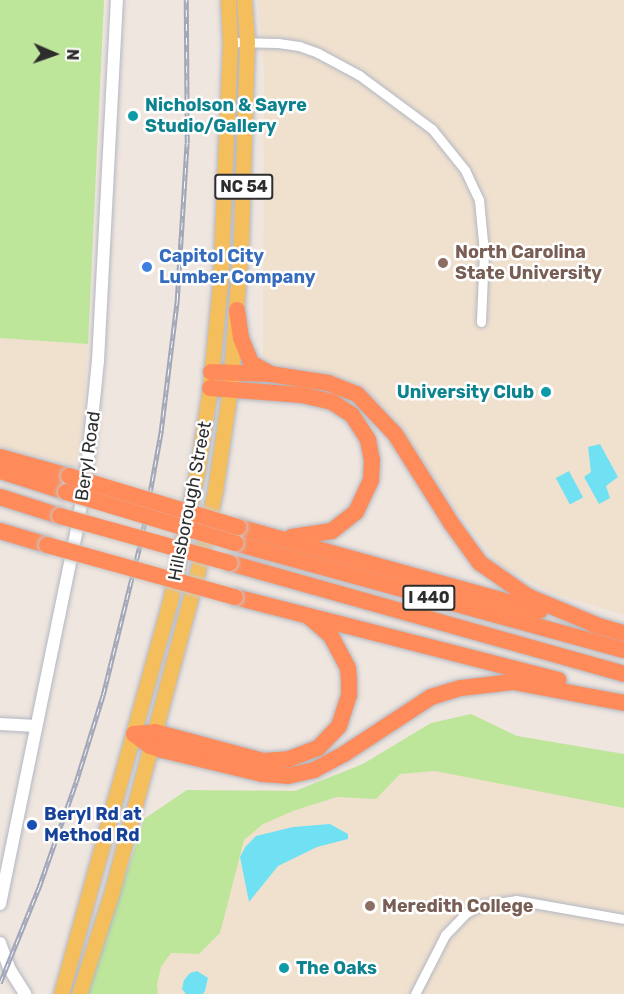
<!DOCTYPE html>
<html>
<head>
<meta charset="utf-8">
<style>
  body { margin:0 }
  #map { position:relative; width:624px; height:994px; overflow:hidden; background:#efe6df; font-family:Rubik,sans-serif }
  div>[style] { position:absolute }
  .education>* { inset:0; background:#f0e1cf }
  .green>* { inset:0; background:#bee69b }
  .water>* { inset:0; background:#70e1f3; transform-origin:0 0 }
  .roads { filter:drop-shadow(0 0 2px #b3b7c1) drop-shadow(0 0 2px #b3b7c1) }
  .minor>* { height:9px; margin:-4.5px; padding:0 4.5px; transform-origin:4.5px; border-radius:4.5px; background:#fff }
  .tertiary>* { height:12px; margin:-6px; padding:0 6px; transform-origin:6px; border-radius:6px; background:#fff }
  .primary>* { height:15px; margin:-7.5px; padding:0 7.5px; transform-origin:7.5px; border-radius:7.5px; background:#f5be5d }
  .motorway>* { height:16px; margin:-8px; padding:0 8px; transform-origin:8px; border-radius:8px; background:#ff8b5a }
  .rail>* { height:4.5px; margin-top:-2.25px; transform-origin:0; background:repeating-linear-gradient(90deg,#fff 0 7px,#a1a7b8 0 14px); box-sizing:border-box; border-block:2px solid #a1a7b8 }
  .bridges { filter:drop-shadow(0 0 2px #c8c8c8) drop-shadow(0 0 2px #c8c8c8) }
  .motorway-bridge>* { height:16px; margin:-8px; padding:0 8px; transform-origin:8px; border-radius:8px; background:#ff8b5a }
  .dots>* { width:16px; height:16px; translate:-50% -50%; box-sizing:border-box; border:3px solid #fff; border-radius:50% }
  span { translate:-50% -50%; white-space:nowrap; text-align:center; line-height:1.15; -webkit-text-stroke:5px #fff; paint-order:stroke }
  .shield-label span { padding:2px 4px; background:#fff; border:2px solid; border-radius:4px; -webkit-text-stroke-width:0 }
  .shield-label { font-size:16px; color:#2d2d2d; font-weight:700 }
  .culture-label { font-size:18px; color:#0d838f; font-weight:700 }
  .left { translate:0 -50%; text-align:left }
  .right { translate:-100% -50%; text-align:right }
  .education-label { font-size:18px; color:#785e54; font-weight:700 }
  .shop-label { font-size:18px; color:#366cbe; font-weight:700 }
  .street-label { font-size:18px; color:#2d2d2d }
  .transit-label { font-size:18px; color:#164399; font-weight:700 }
  .north { position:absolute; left:24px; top:24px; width:60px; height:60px; -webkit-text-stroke:4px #fff; paint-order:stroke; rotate:92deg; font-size:16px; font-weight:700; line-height:24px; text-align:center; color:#2d2d2d }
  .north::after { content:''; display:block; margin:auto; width:21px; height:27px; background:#2d2d2d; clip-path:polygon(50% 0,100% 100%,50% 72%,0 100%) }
</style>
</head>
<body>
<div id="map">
  <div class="education">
    <div style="clip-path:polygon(0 0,104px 0,88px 344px,82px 434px,75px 466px,0 447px)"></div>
    <div style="clip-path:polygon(258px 0,624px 0,624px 615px,552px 593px,500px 565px,461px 516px,390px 412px,360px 385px,312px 371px,280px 367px,263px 357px,264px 70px)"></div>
    <div style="clip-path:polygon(471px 714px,517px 736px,624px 754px,624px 994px,87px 994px,144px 819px,187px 790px,295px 791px,363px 764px,431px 723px)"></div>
  </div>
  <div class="green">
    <div style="clip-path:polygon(0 0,104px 0,88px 344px,0 338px)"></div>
    <div style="clip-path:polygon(471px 714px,517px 736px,624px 754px,624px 808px,435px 771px,400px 774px,376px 799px,337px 797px,293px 811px,263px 824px,244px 840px,220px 933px,199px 954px,171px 953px,161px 967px,157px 985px,158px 994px,87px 994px,144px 819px,187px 790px,295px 791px,363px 764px,431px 723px)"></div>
  </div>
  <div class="water">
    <div style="clip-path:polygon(600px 444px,618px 477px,606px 486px,610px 498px,599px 504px,584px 477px,591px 472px,588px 447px)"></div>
    <div style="left:569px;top:471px;width:30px;height:15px;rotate:62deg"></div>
    <div style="clip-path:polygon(330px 824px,348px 834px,348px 839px,317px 847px,278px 866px,249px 902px,240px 857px,246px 846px,256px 836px,293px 827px)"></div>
    <div style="clip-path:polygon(197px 971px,208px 978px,205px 991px,203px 994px,186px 994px,182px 989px,184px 980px,190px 973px)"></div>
  </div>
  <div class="roads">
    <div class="minor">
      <div style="left:230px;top:42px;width:48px;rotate:1.2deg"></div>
      <div style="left:278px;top:43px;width:21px;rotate:8deg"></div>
      <div style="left:299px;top:46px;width:20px;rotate:20deg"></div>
      <div style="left:318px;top:53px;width:47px;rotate:28.2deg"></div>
      <div style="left:359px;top:75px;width:91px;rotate:36.5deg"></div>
      <div style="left:432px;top:129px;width:53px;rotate:51.2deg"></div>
      <div style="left:465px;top:170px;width:33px;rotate:65deg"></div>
      <div style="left:479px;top:200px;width:52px;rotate:84.5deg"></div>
      <div style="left:484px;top:252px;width:70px;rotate:92.5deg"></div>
      <div style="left:415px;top:994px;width:66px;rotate:-63deg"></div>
      <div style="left:445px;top:935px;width:30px;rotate:-46deg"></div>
      <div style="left:466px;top:913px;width:18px;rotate:-27deg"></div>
      <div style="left:482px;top:905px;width:34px;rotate:-8deg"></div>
      <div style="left:516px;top:900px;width:110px;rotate:10deg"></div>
    </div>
    <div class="tertiary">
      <div style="left:0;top:724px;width:36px;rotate:3deg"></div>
      <div style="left:0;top:904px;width:382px;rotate:-78.4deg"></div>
      <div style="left:77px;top:530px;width:72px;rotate:-81.2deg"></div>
      <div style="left:88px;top:459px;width:99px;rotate:-84.2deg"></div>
      <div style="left:98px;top:361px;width:361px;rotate:-87deg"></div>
      <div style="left:0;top:943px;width:27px;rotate:70deg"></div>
      <div style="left:9px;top:968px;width:31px;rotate:58deg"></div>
    </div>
    <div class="primary">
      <div style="left:61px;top:994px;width:408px;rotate:-74.5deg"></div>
      <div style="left:170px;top:601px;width:132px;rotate:-78.2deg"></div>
      <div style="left:197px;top:472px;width:85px;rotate:-81.2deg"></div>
      <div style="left:210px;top:388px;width:104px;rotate:-84.5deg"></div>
      <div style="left:220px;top:284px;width:242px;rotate:-87.6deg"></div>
      <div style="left:230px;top:42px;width:42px;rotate:-92.7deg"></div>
      <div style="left:79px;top:994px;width:108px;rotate:-72.2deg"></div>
      <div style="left:112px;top:891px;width:328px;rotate:-75deg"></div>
      <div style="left:197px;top:574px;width:85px;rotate:-77.8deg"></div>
      <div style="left:215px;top:491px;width:102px;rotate:-81.6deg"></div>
      <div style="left:230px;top:390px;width:149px;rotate:-85.8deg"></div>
      <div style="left:241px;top:241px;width:199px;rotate:-88.3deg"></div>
      <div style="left:247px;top:42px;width:42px;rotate:-94.1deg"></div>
    </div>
    <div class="motorway">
      <div style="left:237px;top:310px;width:28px;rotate:82deg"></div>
      <div style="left:241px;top:338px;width:27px;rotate:68deg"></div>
      <div style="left:251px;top:363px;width:21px;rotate:29deg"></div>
      <div style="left:211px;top:372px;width:59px;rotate:1.9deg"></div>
      <div style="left:270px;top:374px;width:59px;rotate:8.8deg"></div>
      <div style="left:328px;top:383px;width:31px;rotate:21deg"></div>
      <div style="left:357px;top:394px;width:55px;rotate:46.5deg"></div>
      <div style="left:395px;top:434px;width:105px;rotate:57.8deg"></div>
      <div style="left:451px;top:523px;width:49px;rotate:54.1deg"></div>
      <div style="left:480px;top:563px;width:60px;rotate:34.8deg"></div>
      <div style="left:529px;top:597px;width:78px;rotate:22.6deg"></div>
      <div style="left:210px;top:388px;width:92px;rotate:4.4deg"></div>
      <div style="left:302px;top:395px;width:31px;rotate:13deg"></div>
      <div style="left:332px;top:402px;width:24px;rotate:33deg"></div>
      <div style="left:352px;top:415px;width:30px;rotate:57deg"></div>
      <div style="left:368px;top:440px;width:20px;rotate:79deg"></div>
      <div style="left:372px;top:460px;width:20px;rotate:93deg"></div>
      <div style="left:371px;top:480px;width:35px;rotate:115deg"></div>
      <div style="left:356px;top:512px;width:31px;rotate:142deg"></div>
      <div style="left:332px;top:531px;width:41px;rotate:171.7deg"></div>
      <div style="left:0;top:457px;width:72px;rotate:15.4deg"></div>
      <div style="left:0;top:471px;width:69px;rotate:17.7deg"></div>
      <div style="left:0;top:497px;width:63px;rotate:17.6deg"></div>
      <div style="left:238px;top:527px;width:313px;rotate:15.5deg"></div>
      <div style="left:0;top:531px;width:49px;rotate:16.6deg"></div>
      <div style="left:235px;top:543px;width:403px;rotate:15.4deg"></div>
      <div style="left:230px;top:563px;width:409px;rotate:15.7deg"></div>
      <div style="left:235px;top:597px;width:334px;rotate:14.4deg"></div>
      <div style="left:592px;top:624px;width:33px;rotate:16deg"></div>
      <div style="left:134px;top:734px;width:20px;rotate:37deg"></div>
      <div style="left:150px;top:746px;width:13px;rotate:18deg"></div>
      <div style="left:162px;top:750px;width:103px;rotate:13.5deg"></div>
      <div style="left:262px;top:774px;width:26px;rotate:4deg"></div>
      <div style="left:288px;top:776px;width:27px;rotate:-13deg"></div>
      <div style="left:314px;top:770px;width:34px;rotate:-28deg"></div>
      <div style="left:344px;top:754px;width:104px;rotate:-33.2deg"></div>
      <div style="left:431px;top:697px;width:31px;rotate:-17deg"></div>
      <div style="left:461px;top:688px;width:52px;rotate:-6.6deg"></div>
      <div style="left:513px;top:682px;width:113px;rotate:10.7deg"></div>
      <div style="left:134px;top:734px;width:21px;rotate:-5deg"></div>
      <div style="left:155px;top:732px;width:112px;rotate:15deg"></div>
      <div style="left:263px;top:761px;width:26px;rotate:-4deg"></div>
      <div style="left:289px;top:759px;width:31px;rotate:-21deg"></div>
      <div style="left:318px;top:748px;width:30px;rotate:-46deg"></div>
      <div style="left:339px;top:726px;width:33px;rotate:-72deg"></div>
      <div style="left:349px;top:695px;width:15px;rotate:-90deg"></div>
      <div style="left:349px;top:680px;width:12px;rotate:-95deg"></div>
      <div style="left:348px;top:668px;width:36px;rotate:-118deg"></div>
      <div style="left:331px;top:636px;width:30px;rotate:-139deg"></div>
    </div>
  </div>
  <div class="rail">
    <div style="left:0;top:983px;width:104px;rotate:-67.9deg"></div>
    <div style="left:39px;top:887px;width:111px;rotate:-70.6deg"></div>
    <div style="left:76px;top:782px;width:91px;rotate:-72.8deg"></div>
    <div style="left:103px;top:695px;width:164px;rotate:-76.2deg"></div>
    <div style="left:142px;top:536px;width:107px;rotate:-79.7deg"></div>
    <div style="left:161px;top:431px;width:132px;rotate:-83deg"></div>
    <div style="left:177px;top:300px;width:157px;rotate:-86.4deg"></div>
    <div style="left:187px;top:143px;width:143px;rotate:-90.4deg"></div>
  </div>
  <div class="bridges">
    <div class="motorway-bridge">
      <div style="left:69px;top:476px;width:177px;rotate:16.8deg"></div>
      <div style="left:66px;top:492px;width:177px;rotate:16.8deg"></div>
      <div style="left:60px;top:516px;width:176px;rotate:15.5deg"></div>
      <div style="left:47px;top:545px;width:195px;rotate:15.5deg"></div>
    </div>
  </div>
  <div class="dots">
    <div style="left:133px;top:116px;background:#0f9aa8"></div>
    <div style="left:443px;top:263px;background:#8d6e63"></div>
    <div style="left:147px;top:267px;background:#3f7fe0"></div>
    <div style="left:546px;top:392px;background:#0f9aa8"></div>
    <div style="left:32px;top:825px;background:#1a4fb4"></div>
    <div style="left:370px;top:906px;background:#8d6e63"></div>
    <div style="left:284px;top:968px;background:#0f9aa8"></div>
  </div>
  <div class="shield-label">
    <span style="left:244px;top:187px">NC 54</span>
    <span style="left:429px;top:598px">I 440</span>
  </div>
  <div class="culture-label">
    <span class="left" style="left:145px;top:116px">Nicholson &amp; Sayre<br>Studio/Gallery</span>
    <span class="right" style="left:534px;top:392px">University Club</span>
    <span class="left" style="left:296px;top:968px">The Oaks</span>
  </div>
  <div class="education-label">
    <span class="left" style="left:455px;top:263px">North Carolina<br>State University</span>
    <span class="left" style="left:382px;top:906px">Meredith College</span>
  </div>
  <div class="shop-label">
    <span class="left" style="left:159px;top:267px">Capitol City<br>Lumber Company</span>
  </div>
  <div class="street-label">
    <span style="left:88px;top:456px;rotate:-82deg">Beryl Road</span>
    <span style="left:190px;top:501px;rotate:-79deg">Hillsborough Street</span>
  </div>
  <div class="transit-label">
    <span class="left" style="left:44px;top:825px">Beryl Rd at<br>Method Rd</span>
  </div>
  <div class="north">N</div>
</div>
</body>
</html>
